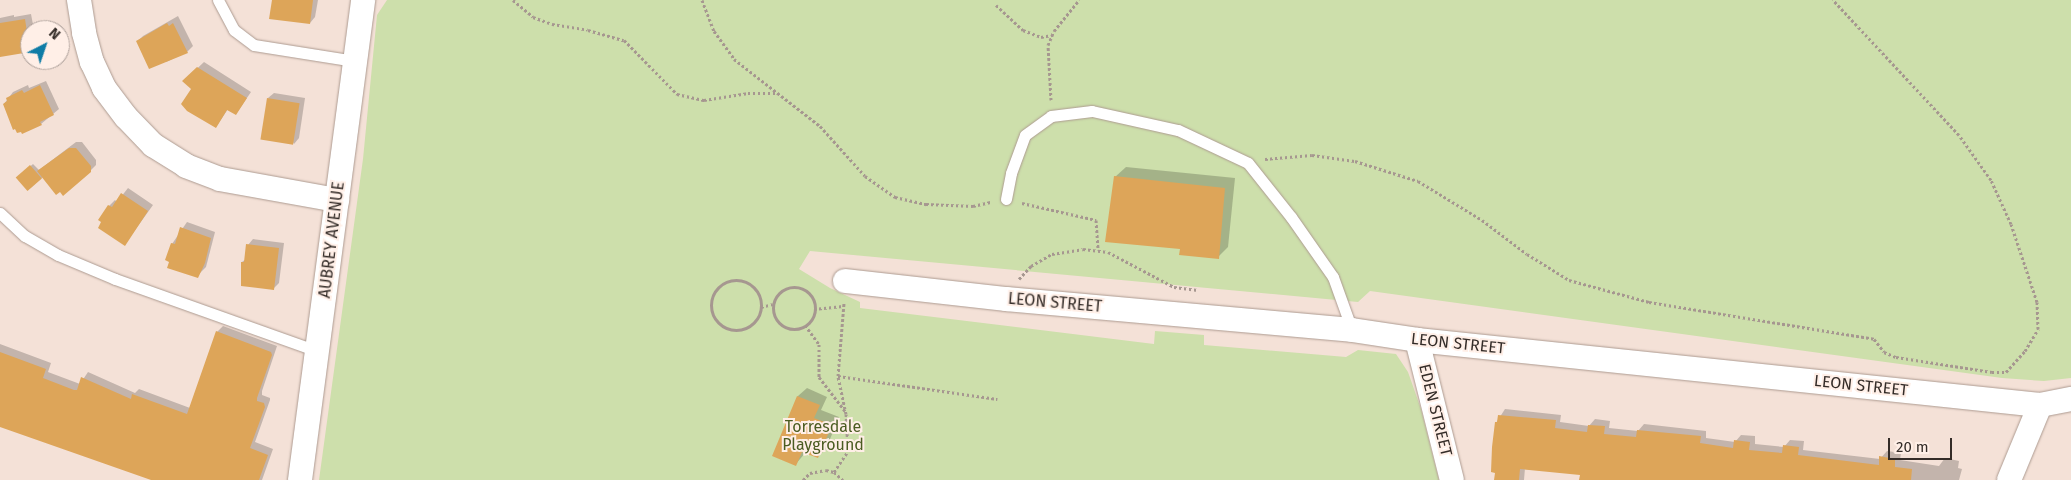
<!DOCTYPE html>
<html>
<head>
<meta charset="utf-8">
<style>
  body { margin:0 }
  #map { position:relative; width:2071px; height:480px; overflow:hidden; background:#f4e1d7; font-family:"Fira Sans",sans-serif }
  div>[style] { position:absolute }
  .green>* { inset:0; background:#cddfab }
  .shadow>* { inset:0; background:#0003 }
  .building>* { inset:0; background:#dda559; transform-origin:0 0 }
  .path>* { height:3px; margin-top:-1.5px; transform-origin:0; background:repeating-linear-gradient(90deg,#a69790 0 2.5px,transparent 0 5px) }
  .path>.ring { margin:-1.5px; padding:0; box-sizing:content-box; background:none; border:3px solid #a69790; border-radius:50% }
  .roads { filter:drop-shadow(0 0 1px #ad9b91) drop-shadow(0 0 1px #ad9b91) }
  .lane>* { height:11px; margin:-5.5px; padding:0 5.5px; transform-origin:5.5px; border-radius:5.5px; background:#fff }
  .street>* { height:24px; margin:-12px; padding:0 12px; transform-origin:12px; border-radius:12px; background:#fff }
  span { translate:-50% -50%; white-space:nowrap; text-align:center; line-height:1.15; -webkit-text-stroke:4px #ffefe7; paint-order:stroke }
  .street-label { font-size:16px; color:#342c28 }
  .park-label { font-size:16px; color:#4b5c21 }
  .north { position:absolute; left:20px; top:20px; width:50px; height:50px; box-sizing:border-box; background:#ffefe7; border:1px solid #aea19b; border-radius:50%; rotate:41deg; font-size:14px; font-weight:700; line-height:20px; text-align:center; color:#342c28 }
  .north::after { content:''; display:block; margin:auto; width:18px; height:22px; background:#0f7ca6; clip-path:polygon(50% 0,100% 100%,50% 72%,0 100%) }
  .scale { position:absolute; left:1888px; top:438px; width:64px; height:22px; box-sizing:border-box; border:2px solid #342c28; border-top:0; padding-left:6px; font-size:15px; line-height:18px; white-space:nowrap; color:#342c28; -webkit-text-stroke:4px #ffefe7; paint-order:stroke }
</style>
</head>
<body>
<div id="map">
  <div class="green">
    <div style="clip-path:polygon(387px 0,2071px 0,2071px 378px,2044px 381px,2002px 378px,1370px 291px,1358px 302px,810px 251px,799px 269px,830px 288px,860px 302px,860px 308px,1154px 344px,1155px 331px,1204px 335px,1204px 345px,1346px 357px,1358px 350px,1396px 354px,1408px 372px,1421px 409px,1439px 480px,319px 480px,363px 159px,377px 15px)"></div>
  </div>
  <div class="shadow">
    <div style="clip-path:polygon(272px 0,318px 0,315px 17px,310px 23px)"></div>
    <div style="clip-path:polygon(31px 14px,34px 30px,30px 30px,30px 50px,0 55px,0 18px,14px 15px,14px 17px)"></div>
    <div style="clip-path:polygon(178px 16px,193px 46px,187px 52px,166px 62px,137px 42px,143px 36px)"></div>
    <div style="clip-path:polygon(204px 62px,251px 92px,236px 114px,228px 109px,216px 127px,192px 88px,184px 81px)"></div>
    <div style="clip-path:polygon(46px 81px,59px 109px,41px 124px,4px 104px,13px 92px,28px 85px,29px 88px)"></div>
    <div style="clip-path:polygon(274px 93px,305px 98px,299px 138px,294px 144px,268px 98px)"></div>
    <div style="clip-path:polygon(76px 142px,82px 142px,96px 160px,96px 165px,90px 171px,43px 177px,28px 190px,17px 178px,33px 164px,39px 170px)"></div>
    <div style="clip-path:polygon(1126px 167px,1235px 178px,1228px 247px,1218px 257px,1181px 248px,1115px 177px)"></div>
    <div style="clip-path:polygon(128px 188px,153px 205px,125px 244px,109px 206px,115px 200px,117px 202px)"></div>
    <div style="clip-path:polygon(187px 222px,215px 232px,206px 267px,197px 276px,172px 244px)"></div>
    <div style="clip-path:polygon(253px 239px,284px 243px,279px 283px,273px 289px,242px 262px,246px 259px,248px 245px)"></div>
    <div style="clip-path:polygon(223px 326px,277px 346px,262px 391px,262px 395px,270px 398px,270px 400px,255px 442px,273px 449px,262px 480px,154px 480px,0 426px,0 344px,51px 363px,48px 372px,80px 384px,88px 372px,135px 393px,139px 389px,190px 408px,217px 332px)"></div>
    <div style="clip-path:polygon(807px 388px,827px 397px,821px 410px,839px 417px,826px 449px,817px 457px,806px 452px,795px 465px,774px 455px,798px 396px)"></div>
    <div style="clip-path:polygon(1505px 409px,1561px 415px,1560px 422px,1589px 426px,1595px 419px,1610px 421px,1609px 428px,1638px 431px,1644px 424px,1706px 431px,1706px 438px,1735px 442px,1741px 435px,1755px 436px,1755px 444px,1784px 447px,1790px 440px,1804px 441px,1803px 450px,1880px 459px,1887px 451px,1901px 453px,1900px 460px,1939px 466px,1945px 458px,1959px 461px,1958px 468px,1962px 469px,1959px 480px,1580px 480px,1581px 474px,1525px 468px,1524px 480px,1495px 480px,1496px 423px)"></div>
  </div>
  <div class="building">
    <div style="clip-path:polygon(272px 0,313px 0,310px 24px,269px 19px)"></div>
    <div style="clip-path:polygon(25px 19px,30px 52px,0 57px,0 23px)"></div>
    <div style="clip-path:polygon(167px 23px,169px 26px,173px 23px,188px 53px,149px 69px,136px 41px)"></div>
    <div style="clip-path:polygon(197px 67px,247px 98px,236px 115px,227px 110px,216px 128px,187px 111px,181px 104px,191px 89px,182px 81px)"></div>
    <div style="clip-path:polygon(40px 85px,54px 115px,40px 122px,42px 125px,22px 134px,21px 132px,17px 133px,15px 129px,13px 130px,3px 104px,7px 101px,6px 98px,22px 90px,24px 93px)"></div>
    <div style="left:267px;top:98px;width:33px;height:42px;rotate:9deg"></div>
    <div style="clip-path:polygon(69px 148px,76px 148px,91px 166px,91px 172px,63px 196px,60px 192px,56px 195px,37px 171px)"></div>
    <div style="left:30px;top:165px;width:18px;height:19px;rotate:49deg"></div>
    <div style="clip-path:polygon(1114px 176px,1225px 188px,1219px 259px,1179px 255px,1180px 249px,1105px 242px)"></div>
    <div style="clip-path:polygon(121px 193px,148px 211px,125px 246px,98px 228px,101px 222px,98px 220px,108px 205px,112px 207px)"></div>
    <div style="clip-path:polygon(180px 227px,211px 238px,205px 263px,198px 278px,167px 268px,169px 262px,165px 260px,171px 243px,175px 244px)"></div>
    <div style="clip-path:polygon(246px 244px,279px 248px,274px 290px,241px 286px,241px 262px,244px 262px)"></div>
    <div style="clip-path:polygon(216px 331px,271px 352px,272px 355px,257px 398px,257px 401px,264px 403px,265px 407px,250px 448px,268px 455px,259px 480px,151px 480px,0 427px,0 352px,46px 369px,43px 378px,74px 390px,77px 390px,81px 377px,131px 399px,132px 394px,187px 414px)"></div>
    <div style="clip-path:polygon(797px 396px,820px 405px,814px 418px,832px 425px,818px 458px,802px 452px,796px 466px,772px 456px)"></div>
    <div style="clip-path:polygon(1498px 415px,1556px 420px,1555px 428px,1587px 432px,1588px 425px,1605px 426px,1604px 434px,1636px 437px,1637px 430px,1701px 436px,1700px 443px,1733px 448px,1734px 440px,1750px 442px,1749px 450px,1782px 453px,1783px 445px,1799px 447px,1798px 455px,1879px 465px,1879px 456px,1895px 459px,1895px 467px,1912px 469px,1911px 480px,1579px 480px,1580px 475px,1520px 469px,1519px 480px,1494px 480px,1495px 473px,1491px 472px,1492px 447px,1495px 422px,1497px 422px)"></div>
  </div>
  <div class="path">
    <div style="left:513px;top:0;width:26px;rotate:40deg"></div>
    <div style="left:533px;top:17px;width:20px;rotate:20deg"></div>
    <div style="left:552px;top:24px;width:36px;rotate:9deg"></div>
    <div style="left:588px;top:30px;width:37px;rotate:16deg"></div>
    <div style="left:624px;top:40px;width:76px;rotate:45.5deg"></div>
    <div style="left:677px;top:94px;width:28px;rotate:13deg"></div>
    <div style="left:704px;top:100px;width:45px;rotate:-9deg"></div>
    <div style="left:748px;top:93px;width:29px"></div>
    <div style="left:702px;top:0;width:33px;rotate:69deg"></div>
    <div style="left:714px;top:31px;width:34px;rotate:54deg"></div>
    <div style="left:734px;top:59px;width:109px;rotate:37.9deg"></div>
    <div style="left:820px;top:126px;width:67px;rotate:48deg"></div>
    <div style="left:865px;top:176px;width:37px;rotate:35deg"></div>
    <div style="left:895px;top:197px;width:32px;rotate:13deg"></div>
    <div style="left:926px;top:204px;width:47px;rotate:2.4deg"></div>
    <div style="left:973px;top:206px;width:18px;rotate:-13deg"></div>
    <div style="left:996px;top:5px;width:37px;rotate:43deg"></div>
    <div style="left:1023px;top:30px;width:19px;rotate:21deg"></div>
    <div style="left:1041px;top:37px;width:11px;rotate:-10deg"></div>
    <div style="left:1051px;top:100px;width:55px;rotate:-93.1deg"></div>
    <div style="left:1048px;top:45px;width:15px;rotate:-67deg"></div>
    <div style="left:1054px;top:31px;width:40px;rotate:-51deg"></div>
    <div style="left:1265px;top:159px;width:47px;rotate:-4.9deg"></div>
    <div style="left:1312px;top:155px;width:43px;rotate:7.9deg"></div>
    <div style="left:1355px;top:161px;width:66px;rotate:17.6deg"></div>
    <div style="left:1418px;top:181px;width:75px;rotate:31.4deg"></div>
    <div style="left:1482px;top:220px;width:56px;rotate:37.1deg"></div>
    <div style="left:1527px;top:254px;width:49px;rotate:31.8deg"></div>
    <div style="left:1569px;top:280px;width:83px;rotate:15.4deg"></div>
    <div style="left:1649px;top:302px;width:228px;rotate:9.3deg"></div>
    <div style="left:1874px;top:339px;width:16px;rotate:52deg"></div>
    <div style="left:1884px;top:352px;width:13px;rotate:23deg"></div>
    <div style="left:1896px;top:357px;width:97px;rotate:8.9deg"></div>
    <div style="left:1992px;top:372px;width:14px"></div>
    <div style="left:2006px;top:372px;width:28px;rotate:-48deg"></div>
    <div style="left:2025px;top:351px;width:26px;rotate:-59deg"></div>
    <div style="left:2038px;top:329px;width:27px;rotate:-92deg"></div>
    <div style="left:2037px;top:302px;width:82px;rotate:-108.4deg"></div>
    <div style="left:2011px;top:224px;width:48px;rotate:-114.4deg"></div>
    <div style="left:1991px;top:180px;width:55px;rotate:-125.4deg"></div>
    <div style="left:1959px;top:135px;width:185px;rotate:-133deg"></div>
    <div style="left:1022px;top:203px;width:76px;rotate:12.9deg"></div>
    <div style="left:1096px;top:220px;width:30px;rotate:86deg"></div>
    <div style="left:1019px;top:279px;width:18px;rotate:-47deg"></div>
    <div style="left:1031px;top:266px;width:24px;rotate:-30deg"></div>
    <div style="left:1052px;top:254px;width:31px;rotate:-9deg"></div>
    <div style="left:1083px;top:249px;width:25px;rotate:7deg"></div>
    <div style="left:1108px;top:252px;width:75px;rotate:27.9deg"></div>
    <div style="left:1174px;top:287px;width:24px;rotate:7deg"></div>
    <div class="ring" style="left:711px;top:280px;width:47px;height:47px"></div>
    <div class="ring" style="left:773px;top:287px;width:39px;height:39px"></div>
    <div style="left:761px;top:307px;width:12px;rotate:-14deg"></div>
    <div style="left:814px;top:309px;width:29px;rotate:-6deg"></div>
    <div style="left:805px;top:325px;width:24px;rotate:54deg"></div>
    <div style="left:819px;top:344px;width:33px;rotate:90deg"></div>
    <div style="left:819px;top:377px;width:43px;rotate:52.6deg"></div>
    <div style="left:838px;top:376px;width:161px;rotate:8.2deg"></div>
    <div style="left:834px;top:472px;width:25px;rotate:-56deg"></div>
    <div style="left:848px;top:451px;width:37px;rotate:-93deg"></div>
    <div style="left:846px;top:414px;width:39px;rotate:-102deg"></div>
    <div style="left:838px;top:376px;width:73px;rotate:-85.3deg"></div>
    <div style="left:803px;top:480px;width:10px;rotate:-45deg"></div>
    <div style="left:810px;top:473px;width:16px;rotate:-11deg"></div>
    <div style="left:826px;top:470px;width:8px;rotate:14deg"></div>
    <div style="left:834px;top:472px;width:12px;rotate:42deg"></div>
  </div>
  <div class="roads">
    <div class="lane">
      <div style="left:218px;top:0;width:34px;rotate:62deg"></div>
      <div style="left:234px;top:30px;width:25px;rotate:37deg"></div>
      <div style="left:254px;top:45px;width:102px;rotate:9deg"></div>
      <div style="left:1006px;top:199px;width:26px;rotate:-79deg"></div>
      <div style="left:1011px;top:173px;width:40px;rotate:-69.8deg"></div>
      <div style="left:1025px;top:135px;width:32px;rotate:-36deg"></div>
      <div style="left:1051px;top:116px;width:41px;rotate:-7deg"></div>
      <div style="left:1092px;top:111px;width:88px;rotate:12.5deg"></div>
      <div style="left:1178px;top:130px;width:77px;rotate:25.2deg"></div>
      <div style="left:1248px;top:163px;width:69px;rotate:51.5deg"></div>
      <div style="left:1291px;top:217px;width:73px;rotate:55deg"></div>
      <div style="left:1333px;top:277px;width:56px;rotate:70.3deg"></div>
      <div style="left:0;top:213px;width:34px;rotate:43deg"></div>
      <div style="left:25px;top:236px;width:38px;rotate:30deg"></div>
      <div style="left:58px;top:255px;width:62px;rotate:22.8deg"></div>
      <div style="left:115px;top:279px;width:214px;rotate:19.6deg"></div>
    </div>
    <div class="street">
      <div style="left:79px;top:0;width:33px;rotate:81deg"></div>
      <div style="left:84px;top:33px;width:30px;rotate:75deg"></div>
      <div style="left:92px;top:62px;width:29px;rotate:65deg"></div>
      <div style="left:104px;top:88px;width:36px;rotate:53deg"></div>
      <div style="left:126px;top:117px;width:39px;rotate:46deg"></div>
      <div style="left:153px;top:145px;width:39px;rotate:32deg"></div>
      <div style="left:186px;top:166px;width:36px;rotate:21deg"></div>
      <div style="left:220px;top:179px;width:119px;rotate:10.2deg"></div>
      <div style="left:845px;top:281px;width:162px;rotate:6.4deg"></div>
      <div style="left:1006px;top:299px;width:347px;rotate:5.1deg"></div>
      <div style="left:1352px;top:330px;width:66px;rotate:8.7deg"></div>
      <div style="left:1417px;top:340px;width:626px;rotate:5.96deg"></div>
      <div style="left:2040px;top:405px;width:32px;rotate:-11deg"></div>
      <div style="left:1417px;top:340px;width:144px;rotate:76deg"></div>
      <div style="left:300px;top:480px;width:484px;rotate:-82.5deg"></div>
      <div style="left:2009px;top:480px;width:81px;rotate:-67.5deg"></div>
    </div>
  </div>
  <div class="street-label">
    <span style="left:332px;top:240px;rotate:-83deg">AUBREY AVENUE</span>
    <span style="left:1055px;top:303px;rotate:5deg">LEON STREET</span>
    <span style="left:1458px;top:344px;rotate:6deg">LEON STREET</span>
    <span style="left:1861px;top:386px;rotate:6deg">LEON STREET</span>
    <span style="left:1435px;top:410px;rotate:76deg">EDEN STREET</span>
  </div>
  <div class="park-label">
    <span style="left:823px;top:436px">Torresdale<br>Playground</span>
  </div>
  <div class="north">N</div>
  <div class="scale">20 m</div>
</div>
</body>
</html>
